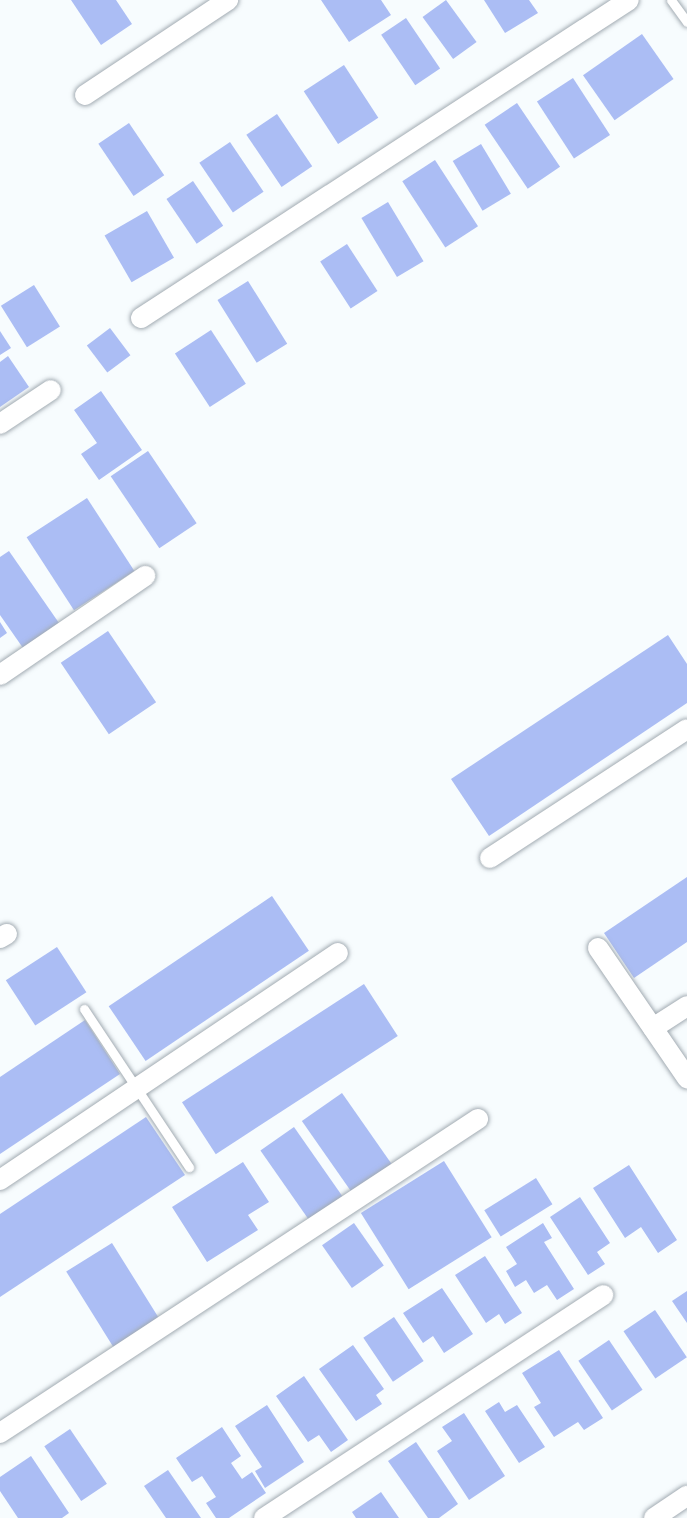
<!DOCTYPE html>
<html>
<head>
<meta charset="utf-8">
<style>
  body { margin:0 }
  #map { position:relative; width:687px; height:1518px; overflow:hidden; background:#f7fcfe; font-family:Figtree,sans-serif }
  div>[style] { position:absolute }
  .building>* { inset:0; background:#abbdf4; transform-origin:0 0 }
  .roads { filter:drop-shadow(0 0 2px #a2abb2) drop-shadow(0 0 2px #a2abb2) }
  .service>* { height:9px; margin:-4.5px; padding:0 4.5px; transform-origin:4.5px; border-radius:4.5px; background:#fff }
  .minor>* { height:20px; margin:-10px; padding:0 10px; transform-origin:10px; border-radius:10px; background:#fff }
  span { translate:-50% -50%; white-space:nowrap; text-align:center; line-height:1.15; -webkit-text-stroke:4.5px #f7fcfe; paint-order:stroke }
</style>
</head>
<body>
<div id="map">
  <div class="building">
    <div style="clip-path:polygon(71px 0,116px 0,132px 24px,101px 45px)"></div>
    <div style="clip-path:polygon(321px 0,381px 0,391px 15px,349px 42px)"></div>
    <div style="left:446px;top:0;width:52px;height:29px;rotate:54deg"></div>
    <div style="clip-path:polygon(484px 0,529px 0,538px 13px,505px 33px)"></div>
    <div style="left:406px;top:18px;width:61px;height:30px;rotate:56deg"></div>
    <div style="left:642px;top:34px;width:55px;height:72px;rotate:55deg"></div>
    <div style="left:344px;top:65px;width:63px;height:48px;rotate:57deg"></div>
    <div style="left:573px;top:78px;width:68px;height:43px;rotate:57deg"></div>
    <div style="left:517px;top:103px;width:77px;height:39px;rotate:56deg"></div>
    <div style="left:277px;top:114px;width:63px;height:37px;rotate:56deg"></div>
    <div style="left:129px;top:123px;width:63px;height:37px;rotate:56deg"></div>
    <div style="left:230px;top:142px;width:60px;height:37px;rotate:56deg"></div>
    <div style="left:481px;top:144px;width:58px;height:33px;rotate:59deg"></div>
    <div style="left:435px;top:160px;width:79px;height:39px;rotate:57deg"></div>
    <div style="left:193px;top:181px;width:54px;height:32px;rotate:56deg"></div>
    <div style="left:388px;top:202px;width:69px;height:31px;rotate:59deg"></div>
    <div style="left:147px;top:211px;width:54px;height:49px;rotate:60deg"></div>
    <div style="left:347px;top:244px;width:56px;height:32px;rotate:57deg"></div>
    <div style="left:248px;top:281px;width:74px;height:36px;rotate:58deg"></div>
    <div style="left:34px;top:285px;width:49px;height:39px;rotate:58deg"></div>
    <div style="left:110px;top:328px;width:34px;height:29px;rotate:53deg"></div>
    <div style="left:211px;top:330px;width:64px;height:43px;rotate:57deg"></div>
    <div style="clip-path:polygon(0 331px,11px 348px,0 355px)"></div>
    <div style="clip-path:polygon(8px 356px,29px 387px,0 407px,0 362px)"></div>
    <div style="clip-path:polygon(101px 391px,142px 450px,99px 480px,81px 454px,97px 443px,74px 410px)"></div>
    <div style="left:148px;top:451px;width:87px;height:45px;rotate:56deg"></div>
    <div style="left:87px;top:498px;width:87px;height:72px;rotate:57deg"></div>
    <div style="clip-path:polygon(9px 551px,59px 623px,23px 648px,0 615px,0 557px)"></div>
    <div style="clip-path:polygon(0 622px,7px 633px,0 638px)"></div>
    <div style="left:108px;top:631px;width:86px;height:57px;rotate:56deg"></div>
    <div style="clip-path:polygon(668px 635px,687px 664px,687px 703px,489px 836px,451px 779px)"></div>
    <div style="clip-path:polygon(687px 877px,687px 942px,634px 978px,604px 933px)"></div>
    <div style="left:272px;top:896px;width:66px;height:197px;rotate:56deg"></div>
    <div style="left:57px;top:947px;width:54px;height:61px;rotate:57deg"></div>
    <div style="left:364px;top:984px;width:62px;height:217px;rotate:57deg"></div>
    <div style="clip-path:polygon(85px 1020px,120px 1074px,0 1154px,0 1077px)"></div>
    <div style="left:342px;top:1093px;width:89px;height:49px;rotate:55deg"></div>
    <div style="clip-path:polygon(146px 1117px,185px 1175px,0 1297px,0 1214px)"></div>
    <div style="left:294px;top:1127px;width:85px;height:41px;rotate:55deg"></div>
    <div style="left:444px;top:1161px;width:90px;height:98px;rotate:58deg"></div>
    <div style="clip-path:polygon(243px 1162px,269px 1202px,248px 1215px,258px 1230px,207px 1262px,172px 1207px)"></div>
    <div style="clip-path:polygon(629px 1165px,677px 1240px,658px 1253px,641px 1227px,625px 1238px,593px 1188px)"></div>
    <div style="left:536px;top:1178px;width:31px;height:61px;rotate:58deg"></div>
    <div style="clip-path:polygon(580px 1197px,610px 1243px,597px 1252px,605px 1264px,588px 1275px,550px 1217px)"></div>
    <div style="left:354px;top:1223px;width:52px;height:39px;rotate:55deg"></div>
    <div style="clip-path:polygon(543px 1223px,552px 1238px,544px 1242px,574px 1289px,557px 1300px,547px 1285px,534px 1293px,526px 1280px,515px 1287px,506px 1271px,517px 1264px,506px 1247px)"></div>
    <div style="left:112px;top:1243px;width:91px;height:54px;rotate:58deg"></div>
    <div style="clip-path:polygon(485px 1256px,522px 1313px,505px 1324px,499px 1314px,486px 1323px,455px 1275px)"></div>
    <div style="clip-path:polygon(442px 1288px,473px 1334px,444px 1353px,433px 1336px,423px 1343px,403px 1313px)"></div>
    <div style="clip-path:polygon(687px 1291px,687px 1323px,672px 1301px)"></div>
    <div style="left:655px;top:1310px;width:57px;height:38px;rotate:56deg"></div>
    <div style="left:394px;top:1317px;width:53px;height:37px;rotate:56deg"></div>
    <div style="left:609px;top:1340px;width:60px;height:37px;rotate:56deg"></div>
    <div style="clip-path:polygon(353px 1345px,384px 1389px,376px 1395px,382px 1404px,356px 1421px,319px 1369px)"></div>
    <div style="clip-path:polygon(559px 1350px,603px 1418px,584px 1430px,578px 1422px,554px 1437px,534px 1407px,541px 1403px,522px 1373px)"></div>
    <div style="clip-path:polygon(304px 1376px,348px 1440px,331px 1452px,319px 1435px,308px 1442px,276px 1396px)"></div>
    <div style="clip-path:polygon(499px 1402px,505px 1412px,517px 1405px,545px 1447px,519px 1463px,485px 1411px)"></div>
    <div style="clip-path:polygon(267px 1405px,304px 1462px,265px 1488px,255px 1471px,262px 1467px,235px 1426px)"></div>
    <div style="clip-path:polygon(464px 1413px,505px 1476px,469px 1500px,437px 1451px,452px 1441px,442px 1427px)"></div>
    <div style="clip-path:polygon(222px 1427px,241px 1456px,231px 1463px,242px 1479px,252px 1472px,266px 1493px,229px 1518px,216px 1518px,206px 1503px,216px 1497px,202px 1476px,192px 1482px,176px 1458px)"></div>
    <div style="left:70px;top:1429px;width:66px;height:31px;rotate:56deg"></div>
    <div style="clip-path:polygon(416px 1442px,458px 1504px,439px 1518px,428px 1518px,388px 1461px)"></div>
    <div style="clip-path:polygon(31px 1456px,69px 1513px,62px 1518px,18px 1518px,0 1491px,0 1477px)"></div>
    <div style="clip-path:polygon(168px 1470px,201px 1518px,166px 1518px,144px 1486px)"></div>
    <div style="clip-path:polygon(381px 1492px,399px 1518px,356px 1518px,352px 1512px)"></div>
  </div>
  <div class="roads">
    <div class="service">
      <div style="left:671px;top:0;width:27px;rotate:54deg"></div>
      <div style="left:84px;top:1009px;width:190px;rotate:56.4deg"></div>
    </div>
    <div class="minor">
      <div style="left:85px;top:95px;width:172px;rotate:-33.6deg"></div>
      <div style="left:141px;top:318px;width:582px;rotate:-33.09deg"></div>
      <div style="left:0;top:424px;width:61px;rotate:-33.7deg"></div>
      <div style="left:0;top:675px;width:176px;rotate:-34.3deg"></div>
      <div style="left:490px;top:858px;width:235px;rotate:-33.2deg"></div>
      <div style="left:0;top:938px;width:8px;rotate:-30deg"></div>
      <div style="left:598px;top:948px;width:158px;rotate:55.6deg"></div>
      <div style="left:653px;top:1028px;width:40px;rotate:-32.9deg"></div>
      <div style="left:0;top:1180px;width:407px;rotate:-33.9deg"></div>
      <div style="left:0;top:1433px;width:572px;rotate:-33.3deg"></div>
      <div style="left:264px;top:1518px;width:406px;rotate:-33.3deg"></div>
      <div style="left:654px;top:1518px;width:40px;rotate:-34deg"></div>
    </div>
  </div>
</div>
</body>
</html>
